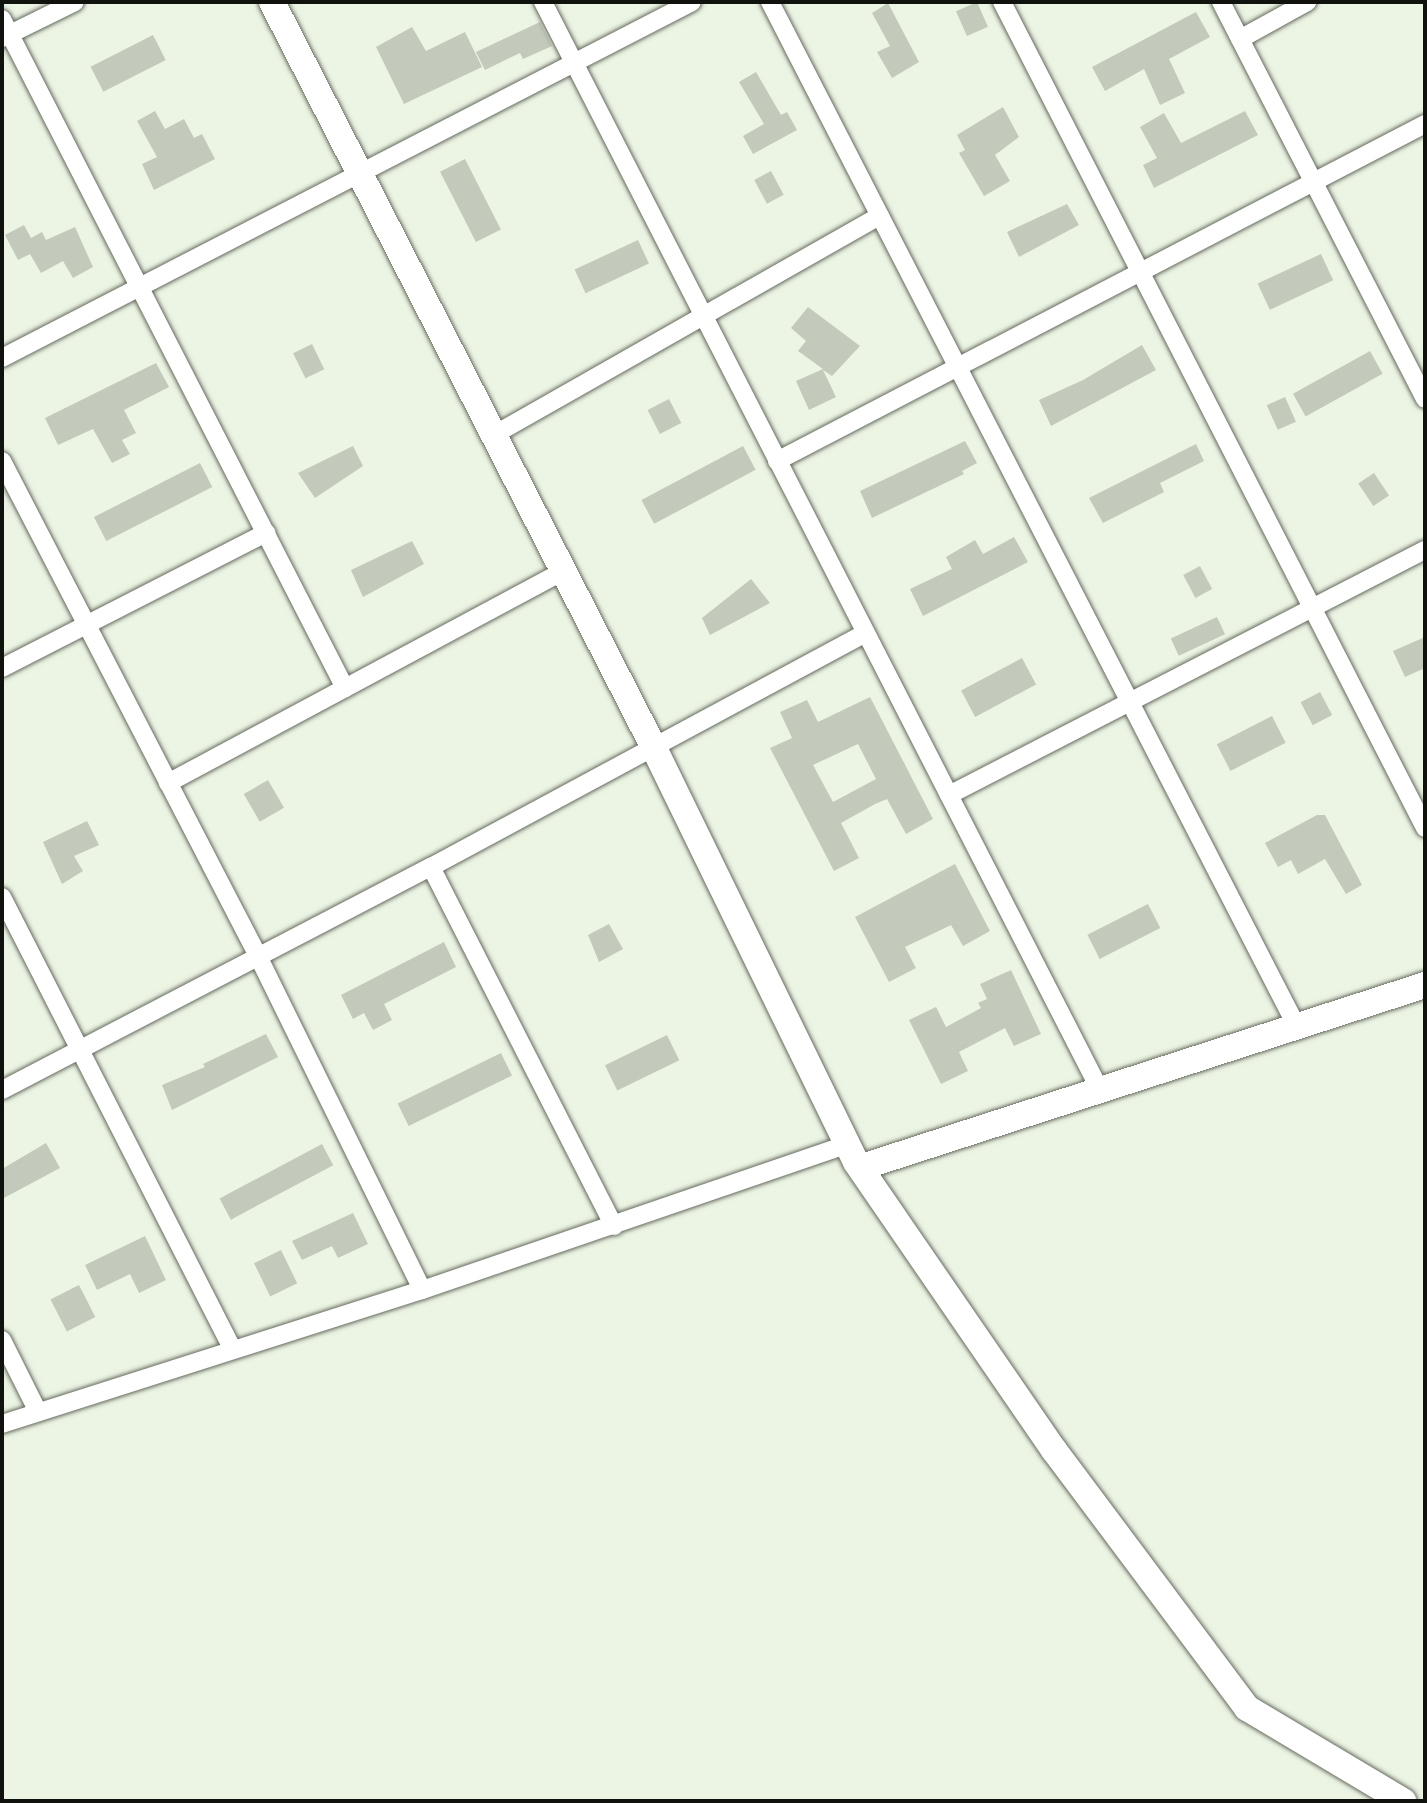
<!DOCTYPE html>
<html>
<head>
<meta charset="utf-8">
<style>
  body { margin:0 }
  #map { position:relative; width:1427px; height:1803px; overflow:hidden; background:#ecf4e4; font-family:"Open Sans",sans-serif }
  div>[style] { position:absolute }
  .building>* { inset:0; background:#c3cabc; transform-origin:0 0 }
  .roads { filter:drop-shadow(0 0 2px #656b5e) drop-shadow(0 0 2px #656b5e) }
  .street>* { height:18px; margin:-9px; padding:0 9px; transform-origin:9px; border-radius:9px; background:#fff }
  .secondary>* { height:26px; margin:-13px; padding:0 13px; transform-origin:13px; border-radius:13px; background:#fff }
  span { translate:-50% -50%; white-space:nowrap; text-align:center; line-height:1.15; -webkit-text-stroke:6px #ecf4e4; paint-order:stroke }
  .frame { position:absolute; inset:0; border:4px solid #10120d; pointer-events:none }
</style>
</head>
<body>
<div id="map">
  <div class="building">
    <div style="left:977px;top:2px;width:27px;height:23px;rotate:66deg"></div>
    <div style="clip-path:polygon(888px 3px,919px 62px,892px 78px,877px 52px,890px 46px,872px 13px)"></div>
    <div style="clip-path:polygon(1196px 12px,1210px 37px,1169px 59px,1185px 93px,1160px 105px,1144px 69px,1105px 91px,1092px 67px)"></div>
    <div style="clip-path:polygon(540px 22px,552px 46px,523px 59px,520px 53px,485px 70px,476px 52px)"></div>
    <div style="clip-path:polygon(412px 27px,426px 51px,465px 32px,482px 67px,404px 104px,376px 47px)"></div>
    <div style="left:153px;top:35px;width:28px;height:70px;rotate:63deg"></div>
    <div style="clip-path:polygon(756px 72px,781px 115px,787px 112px,797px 130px,753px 154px,743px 136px,764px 124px,739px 82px)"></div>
    <div style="clip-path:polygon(1003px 107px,1019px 137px,995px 155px,1010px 181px,984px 196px,959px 153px,965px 150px,957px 135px)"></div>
    <div style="clip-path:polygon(155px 111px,165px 129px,184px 119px,194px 138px,202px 134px,215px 159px,154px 190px,142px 164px,157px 157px,137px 121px)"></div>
    <div style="clip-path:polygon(1245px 111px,1258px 135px,1154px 188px,1143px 165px,1157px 158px,1140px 127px,1164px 113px,1181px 143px)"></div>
    <div style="left:465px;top:159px;width:79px;height:28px;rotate:63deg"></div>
    <div style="left:771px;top:171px;width:27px;height:19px;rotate:62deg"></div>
    <div style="clip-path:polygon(1067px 204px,1079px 225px,1019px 257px,1007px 232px)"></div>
    <div style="clip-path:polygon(24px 225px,31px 238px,42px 232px,46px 240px,75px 227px,93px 267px,73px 278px,63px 261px,41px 273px,30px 254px,18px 260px,5px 235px)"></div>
    <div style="left:638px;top:240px;width:26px;height:70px;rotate:65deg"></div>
    <div style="left:1321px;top:254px;width:29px;height:70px;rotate:65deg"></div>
    <div style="clip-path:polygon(808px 307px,860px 346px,832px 376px,823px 370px,836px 397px,809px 410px,796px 381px,823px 369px,798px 351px,806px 341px,791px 328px)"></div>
    <div style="left:312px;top:344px;width:28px;height:21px;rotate:64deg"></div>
    <div style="clip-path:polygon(1142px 345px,1156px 370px,1051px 426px,1039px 400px,1083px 380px)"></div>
    <div style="left:1370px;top:351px;width:26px;height:88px;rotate:61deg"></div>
    <div style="clip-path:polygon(156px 363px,169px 387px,124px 410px,136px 433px,122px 440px,130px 454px,112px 463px,93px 429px,58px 445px,45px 418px)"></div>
    <div style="left:1285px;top:397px;width:27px;height:20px;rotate:66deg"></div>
    <div style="left:669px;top:399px;width:27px;height:24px;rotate:63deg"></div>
    <div style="clip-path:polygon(965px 441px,977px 463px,962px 471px,964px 474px,872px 518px,860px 491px)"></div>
    <div style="clip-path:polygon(1196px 444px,1204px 461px,1160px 483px,1164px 492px,1103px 523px,1089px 498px)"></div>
    <div style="clip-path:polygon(353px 446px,363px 466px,315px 498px,298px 473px)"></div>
    <div style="left:743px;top:446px;width:27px;height:115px;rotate:62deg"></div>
    <div style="left:200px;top:463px;width:27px;height:119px;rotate:63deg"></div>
    <div style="left:1374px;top:473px;width:27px;height:19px;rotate:56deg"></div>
    <div style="clip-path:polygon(1014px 537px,1028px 562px,923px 616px,910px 589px,952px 569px,946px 557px,975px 540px,983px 554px)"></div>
    <div style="clip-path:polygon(412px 541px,424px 564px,363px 597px,351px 570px)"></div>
    <div style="left:1200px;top:566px;width:26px;height:19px;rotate:62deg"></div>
    <div style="clip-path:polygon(751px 579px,770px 603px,710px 635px,702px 618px)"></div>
    <div style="left:1217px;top:617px;width:19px;height:51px;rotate:65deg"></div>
    <div style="clip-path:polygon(1425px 637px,1425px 668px,1405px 677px,1393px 651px)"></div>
    <div style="left:1022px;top:658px;width:30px;height:69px;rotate:62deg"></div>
    <div style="left:1320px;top:692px;width:26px;height:22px;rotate:62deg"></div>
    <div style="clip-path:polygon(evenodd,870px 697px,933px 819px,906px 834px,887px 799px,875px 804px,841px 823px,859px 858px,834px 871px,770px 748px,792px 738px,780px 712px,807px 700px,818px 722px,870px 697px,858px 744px,876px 779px,833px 802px,813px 765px,858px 744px)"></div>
    <div style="left:1272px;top:716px;width:30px;height:62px;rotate:63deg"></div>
    <div style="left:268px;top:780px;width:32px;height:28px;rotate:60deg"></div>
    <div style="clip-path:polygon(1317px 815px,1325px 815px,1362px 885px,1346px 894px,1325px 859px,1298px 874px,1291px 860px,1278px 867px,1265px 843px)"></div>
    <div style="clip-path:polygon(87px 821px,99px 845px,74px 856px,83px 871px,62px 884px,43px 842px)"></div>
    <div style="clip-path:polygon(955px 864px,990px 931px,963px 946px,951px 925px,905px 947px,916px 968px,889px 982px,855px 917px)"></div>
    <div style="left:1148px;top:904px;width:27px;height:68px;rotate:63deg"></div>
    <div style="clip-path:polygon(609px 924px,623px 949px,599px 962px,588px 935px)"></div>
    <div style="clip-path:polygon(444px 942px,456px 967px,384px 1004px,392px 1020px,373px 1030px,364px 1013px,353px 1019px,341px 995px)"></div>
    <div style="clip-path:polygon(1011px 970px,1041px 1034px,1014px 1046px,1005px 1028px,959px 1052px,968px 1071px,941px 1084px,909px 1020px,936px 1007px,946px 1027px,981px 1008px,978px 1003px,987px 999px,980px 984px)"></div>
    <div style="clip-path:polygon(266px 1034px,278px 1057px,172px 1110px,162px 1085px,205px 1067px,203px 1064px)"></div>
    <div style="left:667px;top:1035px;width:28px;height:69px;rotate:64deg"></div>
    <div style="left:501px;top:1053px;width:25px;height:115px;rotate:64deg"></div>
    <div style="clip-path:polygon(46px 1143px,60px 1168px,2px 1199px,2px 1169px)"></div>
    <div style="left:322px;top:1144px;width:24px;height:116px;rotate:62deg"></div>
    <div style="clip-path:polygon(353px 1213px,368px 1244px,338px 1258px,332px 1246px,302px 1260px,292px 1241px)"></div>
    <div style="clip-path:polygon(145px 1236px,166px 1280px,139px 1293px,130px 1274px,97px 1290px,85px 1265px)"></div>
    <div style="left:281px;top:1250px;width:37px;height:30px;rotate:64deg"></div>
    <div style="left:79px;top:1285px;width:36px;height:32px;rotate:63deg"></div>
  </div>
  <div class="roads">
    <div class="street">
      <div style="left:543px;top:2px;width:1222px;rotate:62.89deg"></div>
      <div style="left:770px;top:2px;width:1153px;rotate:62.79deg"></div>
      <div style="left:1002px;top:2px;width:928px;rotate:62.88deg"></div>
      <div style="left:1221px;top:2px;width:446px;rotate:62.8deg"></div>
      <div style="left:2px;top:19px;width:752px;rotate:62.86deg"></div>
      <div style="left:2px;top:38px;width:81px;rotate:-26.3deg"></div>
      <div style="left:1240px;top:39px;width:77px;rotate:-28.9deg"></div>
      <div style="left:2px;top:358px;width:776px;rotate:-27.29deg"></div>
      <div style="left:492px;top:436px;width:446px;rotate:-29.6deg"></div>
      <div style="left:2px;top:461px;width:557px;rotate:62.65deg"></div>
      <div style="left:258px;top:956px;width:372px;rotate:63.8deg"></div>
      <div style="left:777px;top:461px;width:730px;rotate:-27.48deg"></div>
      <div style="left:2px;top:668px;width:297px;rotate:-27.1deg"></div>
      <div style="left:168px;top:783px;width:447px;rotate:-28.2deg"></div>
      <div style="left:949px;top:795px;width:535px;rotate:-27.24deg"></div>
      <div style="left:431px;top:867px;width:403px;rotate:63deg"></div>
      <div style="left:2px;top:897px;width:508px;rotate:62.98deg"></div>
      <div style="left:2px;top:1090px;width:483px;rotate:-27.5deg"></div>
      <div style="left:431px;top:867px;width:493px;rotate:-28.3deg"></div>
      <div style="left:2px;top:1340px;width:80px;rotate:63.4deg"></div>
      <div style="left:2px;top:1424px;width:441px;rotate:-17.7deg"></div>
      <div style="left:422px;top:1290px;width:448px;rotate:-18.9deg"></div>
    </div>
    <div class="secondary">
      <div style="left:272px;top:2px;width:836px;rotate:62.88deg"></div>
      <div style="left:653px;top:746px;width:463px;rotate:64deg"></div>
      <div style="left:856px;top:1162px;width:10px;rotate:24deg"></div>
      <div style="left:865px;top:1166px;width:589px;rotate:-17.91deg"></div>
      <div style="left:858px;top:1165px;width:346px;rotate:55.5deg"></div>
      <div style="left:1054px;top:1450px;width:322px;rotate:53.2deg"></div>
      <div style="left:1247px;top:1708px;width:182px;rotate:30.8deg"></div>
    </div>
  </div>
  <div class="frame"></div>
</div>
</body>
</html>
